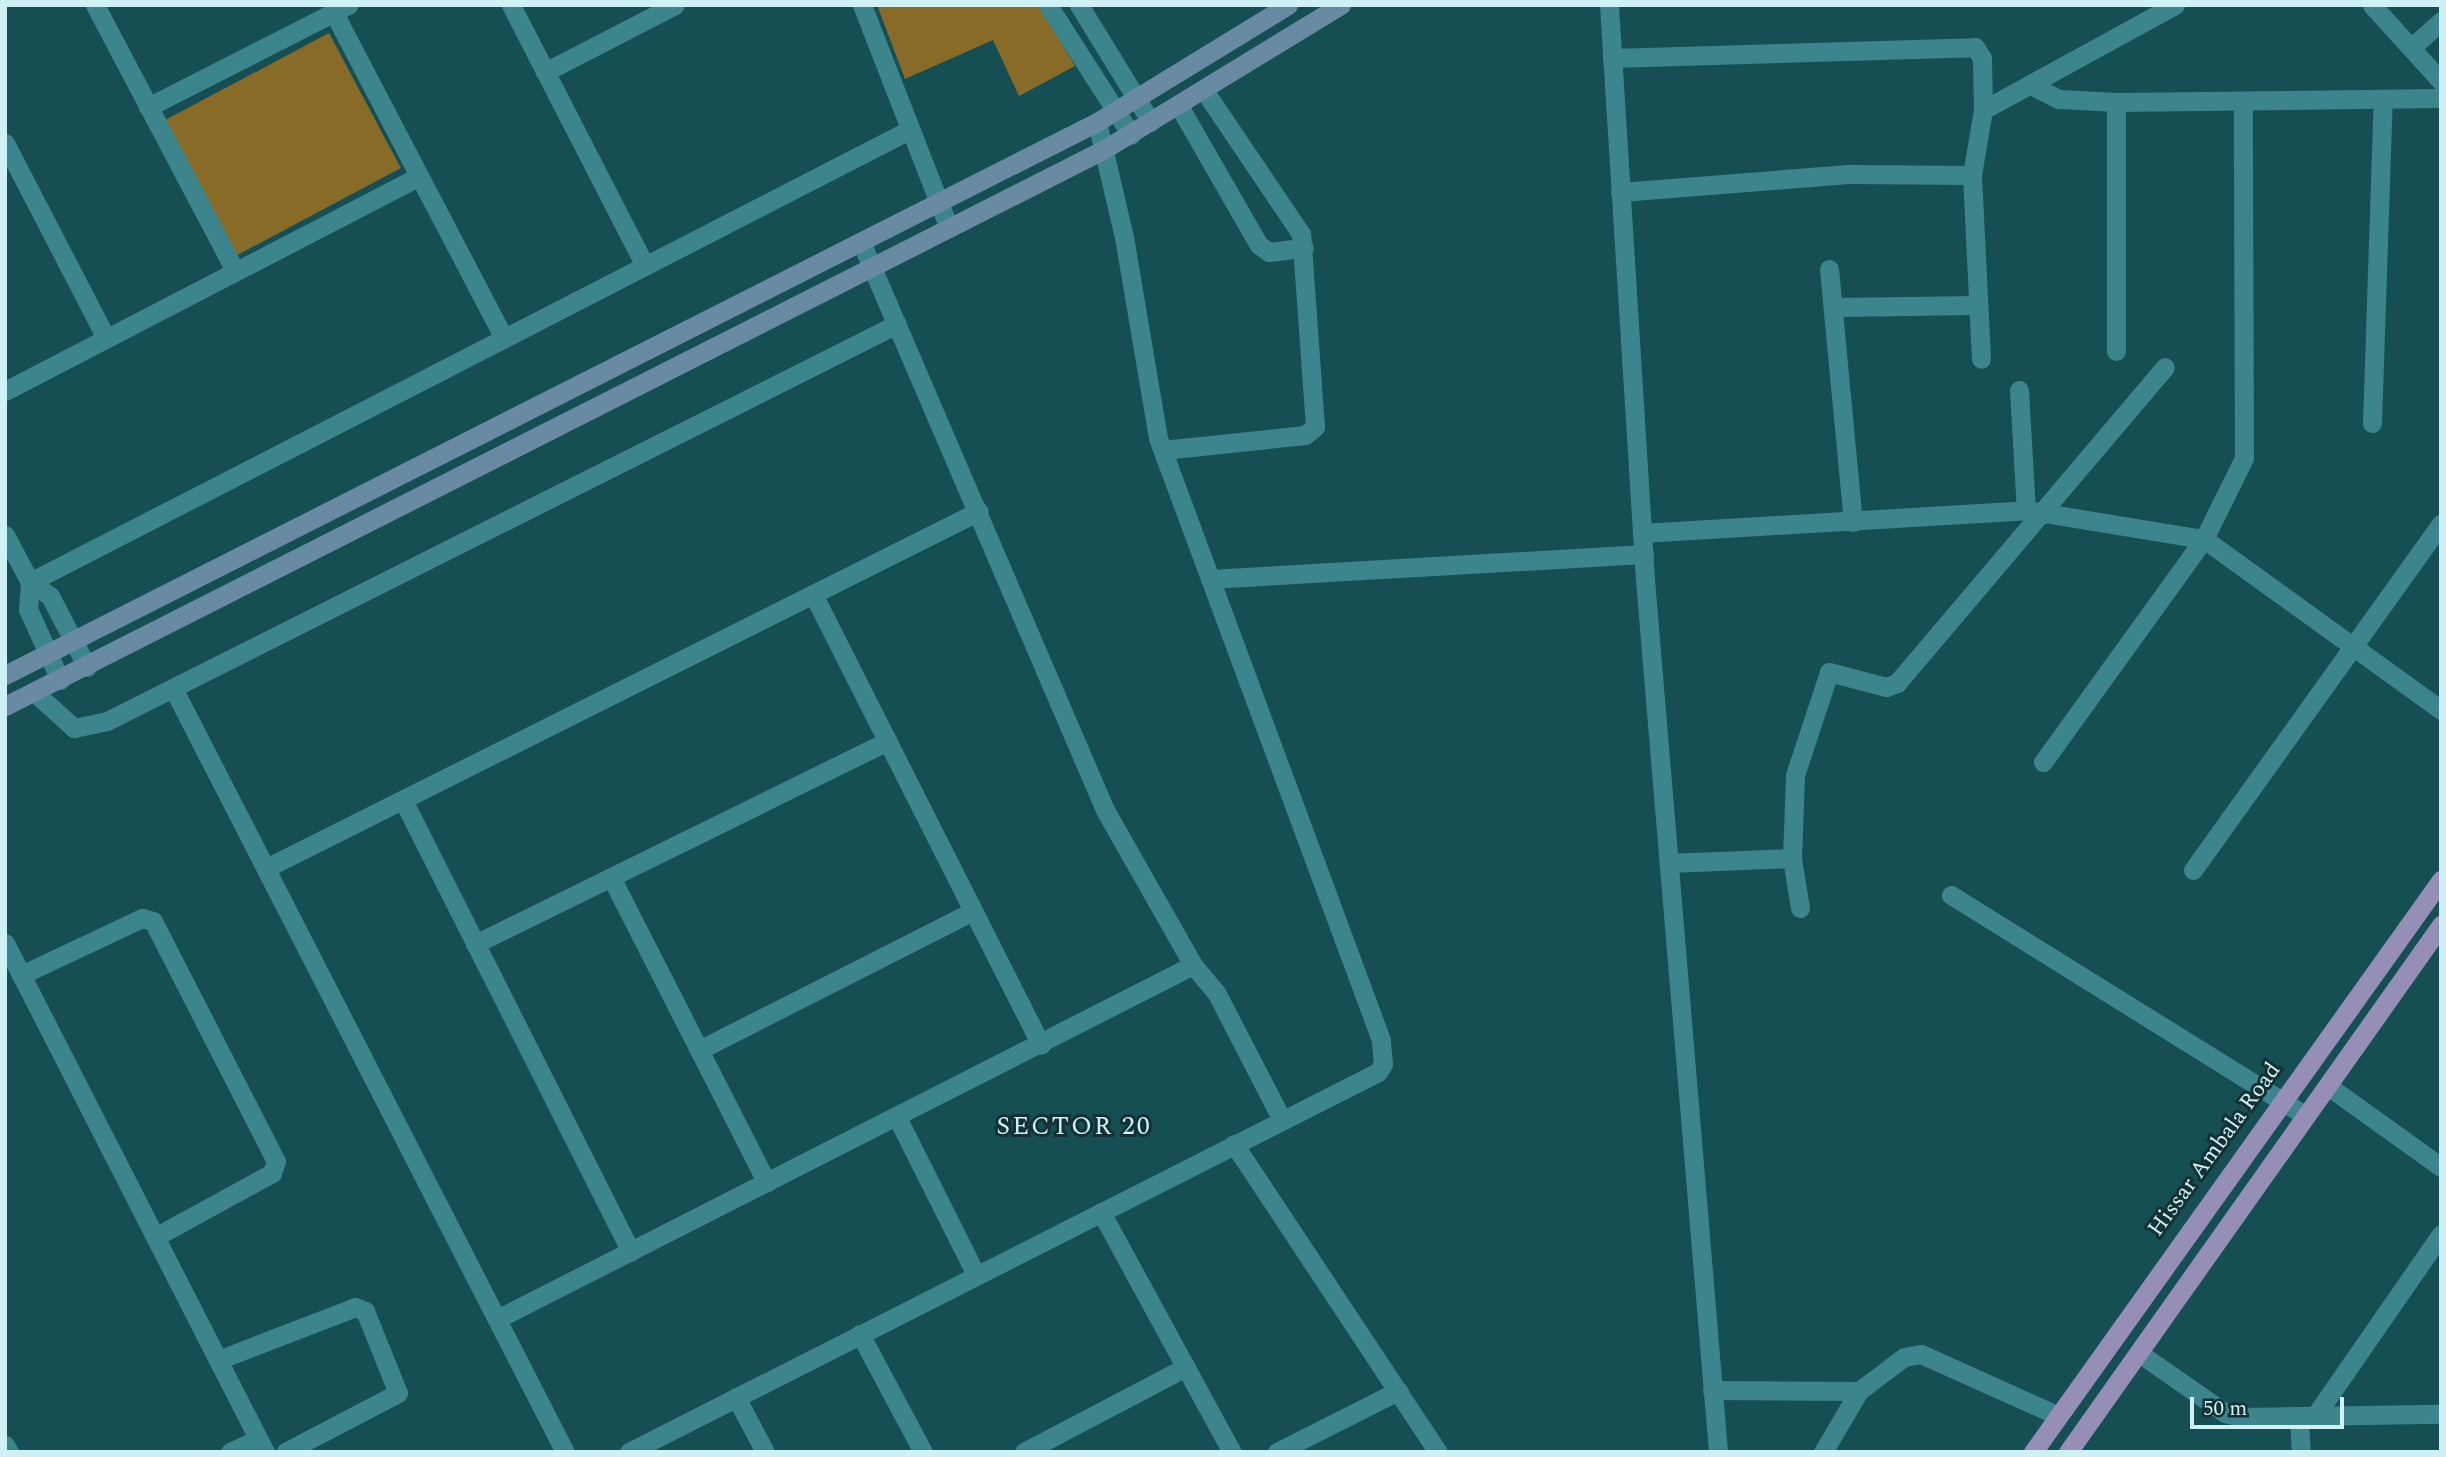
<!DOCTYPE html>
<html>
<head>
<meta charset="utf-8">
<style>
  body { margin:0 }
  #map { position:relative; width:2446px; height:1457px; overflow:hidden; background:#154f54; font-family:Spectral,serif }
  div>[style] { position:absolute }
  .green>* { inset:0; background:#896b28; transform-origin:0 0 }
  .minor>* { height:19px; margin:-9.5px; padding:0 9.5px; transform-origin:9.5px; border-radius:9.5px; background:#3c858d }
  .tertiary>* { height:19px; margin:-9.5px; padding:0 9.5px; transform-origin:9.5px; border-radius:9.5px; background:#3c858d }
  .secondary>* { height:19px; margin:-9.5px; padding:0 9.5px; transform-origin:9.5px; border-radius:9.5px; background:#688aa2 }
  .primary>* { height:19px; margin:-9.5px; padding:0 9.5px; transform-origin:9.5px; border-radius:9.5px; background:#958fb8 }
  span { translate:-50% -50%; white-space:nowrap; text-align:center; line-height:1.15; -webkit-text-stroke:6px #133134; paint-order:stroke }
  .street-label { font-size:23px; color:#cff1f5 }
  .quarter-label { font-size:26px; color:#cff1f5; letter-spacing:2px }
  .frame { position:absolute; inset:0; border:7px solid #cff1f5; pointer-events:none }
  .scale { position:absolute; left:2190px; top:1397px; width:154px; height:32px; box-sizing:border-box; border:4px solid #cff1f5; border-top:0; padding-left:9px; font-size:21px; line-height:24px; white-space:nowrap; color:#cff1f5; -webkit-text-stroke:5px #133134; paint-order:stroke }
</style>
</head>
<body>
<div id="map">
  <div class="green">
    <div style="clip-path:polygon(877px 5px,1039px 5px,1075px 66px,1019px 96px,993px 40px,905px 79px)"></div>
    <div style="left:329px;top:33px;width:153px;height:185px;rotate:62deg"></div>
  </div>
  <div class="minor">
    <div style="left:95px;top:5px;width:301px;rotate:62.2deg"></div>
    <div style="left:511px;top:5px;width:293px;rotate:62.8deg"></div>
    <div style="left:862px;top:5px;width:239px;rotate:68.7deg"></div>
    <div style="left:1048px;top:5px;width:154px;rotate:57.4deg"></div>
    <div style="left:1079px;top:5px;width:137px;rotate:58.4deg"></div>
    <div style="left:2372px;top:5px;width:103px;rotate:47.8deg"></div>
    <div style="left:334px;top:13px;width:367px;rotate:62.4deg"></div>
    <div style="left:2411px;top:48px;width:40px;rotate:-42deg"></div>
    <div style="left:1612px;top:58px;width:363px;rotate:-1.7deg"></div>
    <div style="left:1975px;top:47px;width:13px;rotate:58deg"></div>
    <div style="left:1982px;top:58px;width:52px;rotate:88.9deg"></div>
    <div style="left:1983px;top:110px;width:66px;rotate:99.6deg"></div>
    <div style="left:1972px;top:175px;width:184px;rotate:87.2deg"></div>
    <div style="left:545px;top:72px;width:146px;rotate:-27.3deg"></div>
    <div style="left:2033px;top:86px;width:29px;rotate:27deg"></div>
    <div style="left:2059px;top:99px;width:57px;rotate:3deg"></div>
    <div style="left:2116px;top:102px;width:325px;rotate:-0.7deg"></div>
    <div style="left:1179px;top:106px;width:160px;rotate:60.1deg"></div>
    <div style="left:1259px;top:245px;width:12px;rotate:35deg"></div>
    <div style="left:1269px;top:252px;width:35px;rotate:-7deg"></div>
    <div style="left:148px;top:107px;width:225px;rotate:-27deg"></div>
    <div style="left:1983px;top:110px;width:219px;rotate:-28.7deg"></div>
    <div style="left:5px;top:143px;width:220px;rotate:62.6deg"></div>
    <div style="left:1620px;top:192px;width:229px;rotate:-4.5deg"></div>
    <div style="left:1848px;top:174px;width:124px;rotate:0.5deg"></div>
    <div style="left:862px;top:244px;width:616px;rotate:66.76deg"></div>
    <div style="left:1105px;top:810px;width:178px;rotate:60.4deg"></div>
    <div style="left:1193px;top:965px;width:35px;rotate:50deg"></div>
    <div style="left:1216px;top:992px;width:144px;rotate:62.7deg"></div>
    <div style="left:1829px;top:269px;width:254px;rotate:84.6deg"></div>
    <div style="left:1836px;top:307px;width:142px;rotate:-0.8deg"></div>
    <div style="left:2116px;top:351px;width:249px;rotate:-90deg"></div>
    <div style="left:2019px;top:390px;width:120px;rotate:86.7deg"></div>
    <div style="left:5px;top:391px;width:466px;rotate:-27.4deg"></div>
    <div style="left:2372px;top:423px;width:324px;rotate:-88.1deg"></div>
    <div style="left:1163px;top:450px;width:143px;rotate:-6deg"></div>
    <div style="left:1305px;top:435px;width:13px;rotate:-39deg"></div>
    <div style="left:1315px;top:427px;width:194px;rotate:-94.1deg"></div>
    <div style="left:1301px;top:234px;width:174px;rotate:-124deg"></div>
    <div style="left:1642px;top:533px;width:385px;rotate:-3.4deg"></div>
    <div style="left:2026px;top:510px;width:180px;rotate:9.3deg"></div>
    <div style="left:2204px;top:539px;width:292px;rotate:35.8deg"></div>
    <div style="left:5px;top:535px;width:53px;rotate:62deg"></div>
    <div style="left:30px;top:582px;width:24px;rotate:35deg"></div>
    <div style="left:50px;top:596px;width:80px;rotate:62.5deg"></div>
    <div style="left:1210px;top:579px;width:435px;rotate:-3.3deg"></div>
    <div style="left:30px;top:582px;width:988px;rotate:-27.21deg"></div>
    <div style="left:30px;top:582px;width:27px;rotate:94deg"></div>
    <div style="left:28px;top:609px;width:78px;rotate:65.7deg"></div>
    <div style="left:813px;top:594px;width:505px;rotate:63.18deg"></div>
    <div style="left:173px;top:688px;width:859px;rotate:62.84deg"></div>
    <div style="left:34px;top:692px;width:54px;rotate:42deg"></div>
    <div style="left:74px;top:728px;width:34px;rotate:-12deg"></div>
    <div style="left:107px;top:721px;width:884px;rotate:-26.68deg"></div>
    <div style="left:2043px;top:762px;width:275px;rotate:-54.2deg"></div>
    <div style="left:2204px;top:539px;width:90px;rotate:-63.7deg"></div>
    <div style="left:2244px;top:458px;width:357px;rotate:-90.2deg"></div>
    <div style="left:403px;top:800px;width:506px;rotate:63.23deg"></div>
    <div style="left:1669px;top:863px;width:123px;rotate:-2.3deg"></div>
    <div style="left:266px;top:868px;width:797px;rotate:-26.6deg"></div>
    <div style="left:2193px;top:870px;width:426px;rotate:-54.4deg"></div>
    <div style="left:611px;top:877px;width:343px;rotate:63deg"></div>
    <div style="left:1951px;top:895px;width:418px;rotate:31.9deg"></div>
    <div style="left:1800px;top:908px;width:51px;rotate:-99.1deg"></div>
    <div style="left:1792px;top:858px;width:83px;rotate:-87.9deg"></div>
    <div style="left:1795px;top:775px;width:108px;rotate:-71.7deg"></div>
    <div style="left:1829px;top:672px;width:59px;rotate:14.7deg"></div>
    <div style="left:1886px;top:687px;width:12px;rotate:-20deg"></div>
    <div style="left:1897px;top:683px;width:414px;rotate:-49.7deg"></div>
    <div style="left:5px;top:943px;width:572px;rotate:62.94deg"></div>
    <div style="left:475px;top:944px;width:460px;rotate:-26.2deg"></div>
    <div style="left:21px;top:975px;width:134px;rotate:-25.2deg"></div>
    <div style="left:142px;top:918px;width:11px;rotate:15deg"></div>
    <div style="left:153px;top:921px;width:270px;rotate:62.9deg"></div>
    <div style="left:276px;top:1161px;width:13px;rotate:108deg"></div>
    <div style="left:272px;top:1173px;width:133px;rotate:151.3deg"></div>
    <div style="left:699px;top:1050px;width:307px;rotate:-26.9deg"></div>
    <div style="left:2328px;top:1086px;width:139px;rotate:35.6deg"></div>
    <div style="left:897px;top:1117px;width:177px;rotate:63.4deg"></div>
    <div style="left:1234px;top:1144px;width:369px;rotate:56.5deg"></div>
    <div style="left:1101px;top:1212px;width:273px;rotate:61.4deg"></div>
    <div style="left:497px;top:1319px;width:781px;rotate:-26.96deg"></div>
    <div style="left:860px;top:1334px;width:134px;rotate:61.9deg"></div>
    <div style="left:2139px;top:1353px;width:105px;rotate:34.9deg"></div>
    <div style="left:2225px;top:1413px;width:16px;rotate:15deg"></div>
    <div style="left:2240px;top:1417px;width:201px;rotate:-0.9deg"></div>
    <div style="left:218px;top:1360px;width:147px;rotate:-21.1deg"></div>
    <div style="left:355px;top:1307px;width:11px;rotate:22deg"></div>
    <div style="left:365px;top:1311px;width:88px;rotate:68.1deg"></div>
    <div style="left:398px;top:1393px;width:127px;rotate:152.4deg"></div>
    <div style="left:1712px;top:1390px;width:147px;rotate:0.4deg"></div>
    <div style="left:1859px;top:1391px;width:56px;rotate:-37.1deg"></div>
    <div style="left:1904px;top:1357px;width:17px;rotate:-10deg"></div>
    <div style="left:1921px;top:1354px;width:149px;rotate:24.2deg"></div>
    <div style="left:736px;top:1397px;width:62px;rotate:62.2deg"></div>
    <div style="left:2315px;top:1416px;width:221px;rotate:-55.3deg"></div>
    <div style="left:2299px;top:1417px;width:35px;rotate:87deg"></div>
    <div style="left:5px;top:1445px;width:8px;rotate:60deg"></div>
    <div style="left:230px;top:1452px;width:31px;rotate:-25deg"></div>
    <div style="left:629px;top:1452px;width:840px;rotate:-26.9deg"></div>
    <div style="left:1378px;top:1072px;width:9px;rotate:-58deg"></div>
    <div style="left:1383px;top:1064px;width:24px;rotate:-95deg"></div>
    <div style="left:1381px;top:1040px;width:642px;rotate:-110.33deg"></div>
    <div style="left:1158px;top:438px;width:204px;rotate:-99.6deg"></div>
    <div style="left:1124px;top:237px;width:118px;rotate:-103.2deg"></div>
    <div style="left:1024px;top:1452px;width:183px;rotate:-27.7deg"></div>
    <div style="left:1277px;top:1452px;width:136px;rotate:-26.8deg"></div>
    <div style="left:1823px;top:1452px;width:71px;rotate:-59.5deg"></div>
  </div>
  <div class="tertiary">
    <div style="left:1609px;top:5px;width:576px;rotate:86.42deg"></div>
    <div style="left:1645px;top:580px;width:875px;rotate:85.21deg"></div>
  </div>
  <div class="secondary">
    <div style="left:5px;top:675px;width:1224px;rotate:-26.86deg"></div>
    <div style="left:1097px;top:122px;width:224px;rotate:-31.5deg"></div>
    <div style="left:5px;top:706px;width:1231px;rotate:-26.86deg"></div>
    <div style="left:1103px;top:150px;width:279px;rotate:-31.4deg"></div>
  </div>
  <div class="primary">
    <div style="left:2033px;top:1452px;width:703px;rotate:-54.5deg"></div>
    <div style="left:2068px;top:1452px;width:646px;rotate:-54.71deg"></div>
  </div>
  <div class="street-label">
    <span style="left:2215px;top:1150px;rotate:-54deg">Hissar Ambala Road</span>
  </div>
  <div class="quarter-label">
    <span style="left:1074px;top:1127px">SECTOR 20</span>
  </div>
  <div class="frame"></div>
  <div class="scale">50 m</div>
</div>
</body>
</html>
